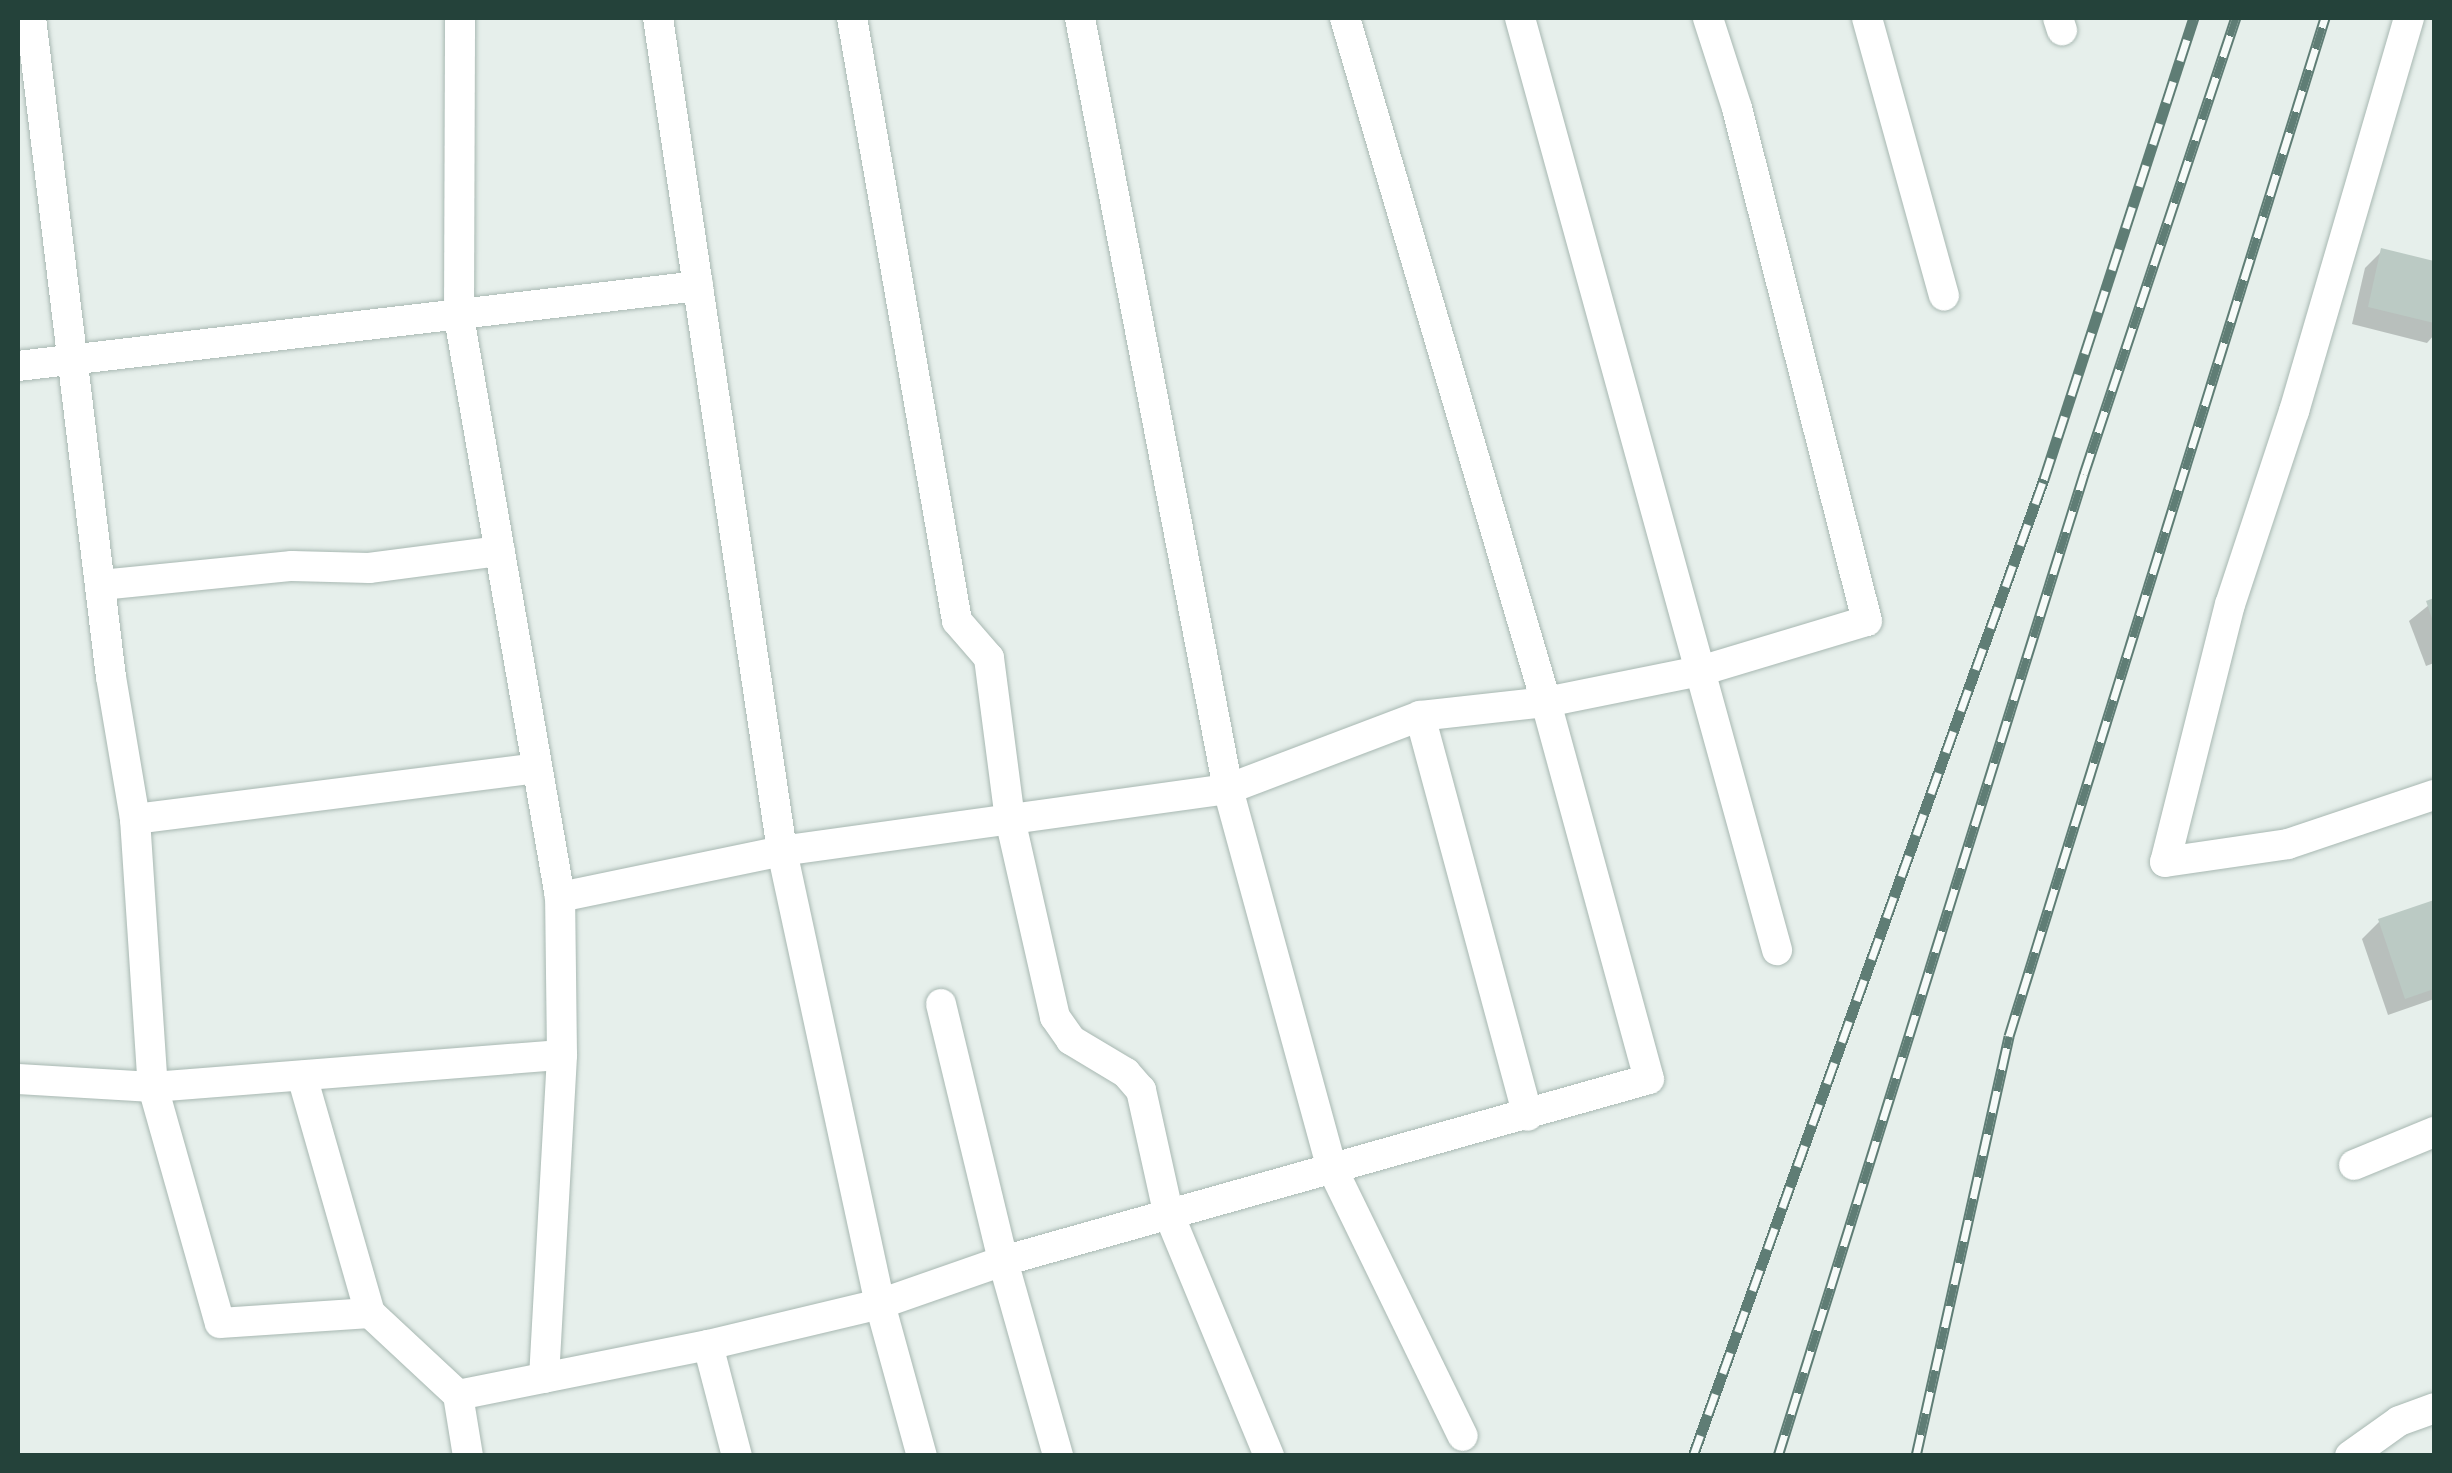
<!DOCTYPE html>
<html>
<head>
<meta charset="utf-8">
<style>
  body { margin:0 }
  #map { position:relative; width:2452px; height:1473px; overflow:hidden; background:#e6efeb; font-family:"PT Sans",sans-serif }
  div>[style] { position:absolute }
  .shadow>* { inset:0; background:#0003 }
  .building>* { inset:0; background:#bbcac4 }
  .roads { filter:drop-shadow(0 0 2px #a8b8b2) drop-shadow(0 0 2px #a8b8b2) }
  .minor>* { height:30px; margin:-15px; padding:0 15px; transform-origin:15px; border-radius:15px; background:#fff }
  .rail>* { height:11px; margin-top:-5.5px; transform-origin:0; background:repeating-linear-gradient(90deg,#f7fbf9 0 22px,#5f7d75 0 44px); box-sizing:border-box; border-block:2px solid #5f7d75 }
  span { translate:-50% -50%; white-space:nowrap; text-align:center; line-height:1.15; -webkit-text-stroke:8px #f7fbf9; paint-order:stroke }
  .frame { position:absolute; inset:0; border:20px solid #24423a; pointer-events:none }
</style>
</head>
<body>
<div id="map">
  <div class="shadow">
    <div style="clip-path:polygon(2382px 251px,2434px 263px,2434px 335px,2427px 343px,2352px 324px,2365px 268px)"></div>
    <div style="clip-path:polygon(2434px 601px,2434px 663px,2426px 666px,2409px 621px)"></div>
    <div style="clip-path:polygon(2434px 903px,2434px 999px,2388px 1015px,2362px 939px,2379px 922px)"></div>
  </div>
  <div class="building">
    <div style="clip-path:polygon(2381px 248px,2434px 261px,2434px 323px,2368px 307px)"></div>
    <div style="clip-path:polygon(2434px 598px,2434px 624px,2426px 601px)"></div>
    <div style="clip-path:polygon(2434px 900px,2434px 989px,2405px 999px,2378px 919px)"></div>
  </div>
  <div class="roads">
    <div class="minor">
      <div style="left:31px;top:18px;width:664px;rotate:83.08deg"></div>
      <div style="left:111px;top:677px;width:144px;rotate:80.4deg"></div>
      <div style="left:135px;top:819px;width:269px;rotate:86.2deg"></div>
      <div style="left:153px;top:1087px;width:245px;rotate:74.2deg"></div>
      <div style="left:220px;top:1323px;width:150px;rotate:-3.8deg"></div>
      <div style="left:370px;top:1313px;width:120px;rotate:43deg"></div>
      <div style="left:458px;top:1395px;width:255px;rotate:-11.3deg"></div>
      <div style="left:708px;top:1345px;width:177px;rotate:-13.4deg"></div>
      <div style="left:880px;top:1304px;width:130px;rotate:-19.3deg"></div>
      <div style="left:1003px;top:1261px;width:671px;rotate:-15.73deg"></div>
      <div style="left:1649px;top:1079px;width:391px;rotate:-105.3deg"></div>
      <div style="left:1546px;top:702px;width:127px;rotate:173.7deg"></div>
      <div style="left:1420px;top:716px;width:205px;rotate:159.2deg"></div>
      <div style="left:1228px;top:789px;width:450px;rotate:172.1deg"></div>
      <div style="left:782px;top:851px;width:227px;rotate:168.3deg"></div>
      <div style="left:560px;top:897px;width:589px;rotate:-99.88deg"></div>
      <div style="left:459px;top:317px;width:299px;rotate:-89.8deg"></div>
      <div style="left:658px;top:18px;width:842px;rotate:81.53deg"></div>
      <div style="left:782px;top:851px;width:463px;rotate:77.8deg"></div>
      <div style="left:880px;top:1304px;width:158px;rotate:74.6deg"></div>
      <div style="left:852px;top:18px;width:612px;rotate:80.12deg"></div>
      <div style="left:957px;top:621px;width:49px;rotate:49.1deg"></div>
      <div style="left:989px;top:658px;width:162px;rotate:82.6deg"></div>
      <div style="left:1010px;top:819px;width:203px;rotate:77.2deg"></div>
      <div style="left:1055px;top:1017px;width:28px;rotate:55deg"></div>
      <div style="left:1071px;top:1040px;width:64px;rotate:31deg"></div>
      <div style="left:1126px;top:1073px;width:23px;rotate:49deg"></div>
      <div style="left:1141px;top:1090px;width:125px;rotate:77.5deg"></div>
      <div style="left:1168px;top:1212px;width:264px;rotate:67.5deg"></div>
      <div style="left:1080px;top:18px;width:785px;rotate:79.13deg"></div>
      <div style="left:1228px;top:789px;width:393px;rotate:74.7deg"></div>
      <div style="left:1332px;top:1168px;width:298px;rotate:64deg"></div>
      <div style="left:1345px;top:18px;width:713px;rotate:73.62deg"></div>
      <div style="left:1546px;top:702px;width:157px;rotate:-11.4deg"></div>
      <div style="left:1700px;top:671px;width:174px;rotate:-16.7deg"></div>
      <div style="left:1867px;top:621px;width:529px;rotate:-104.22deg"></div>
      <div style="left:1737px;top:108px;width:95px;rotate:-107.9deg"></div>
      <div style="left:1520px;top:18px;width:967px;rotate:74.58deg"></div>
      <div style="left:1867px;top:18px;width:288px;rotate:74.5deg"></div>
      <div style="left:2058px;top:18px;width:13px;rotate:72deg"></div>
      <div style="left:2409px;top:18px;width:409px;rotate:106.3deg"></div>
      <div style="left:2294px;top:411px;width:203px;rotate:108.3deg"></div>
      <div style="left:2230px;top:604px;width:266px;rotate:104.1deg"></div>
      <div style="left:2165px;top:862px;width:124px;rotate:-8.3deg"></div>
      <div style="left:2288px;top:844px;width:154px;rotate:-18.6deg"></div>
      <div style="left:18px;top:366px;width:685px;rotate:-6.71deg"></div>
      <div style="left:101px;top:585px;width:192px;rotate:-5.7deg"></div>
      <div style="left:292px;top:566px;width:77px;rotate:1.5deg"></div>
      <div style="left:369px;top:568px;width:132px;rotate:-7.4deg"></div>
      <div style="left:1420px;top:716px;width:414px;rotate:74.9deg"></div>
      <div style="left:135px;top:819px;width:404px;rotate:-7.2deg"></div>
      <div style="left:941px;top:1004px;width:264px;rotate:76.4deg"></div>
      <div style="left:1003px;top:1261px;width:203px;rotate:74.2deg"></div>
      <div style="left:302px;top:1076px;width:247px;rotate:74deg"></div>
      <div style="left:18px;top:1079px;width:135px;rotate:3.4deg"></div>
      <div style="left:153px;top:1087px;width:410px;rotate:-4.5deg"></div>
      <div style="left:562px;top:1055px;width:158px;rotate:-90.7deg"></div>
      <div style="left:2354px;top:1165px;width:87px;rotate:-22.4deg"></div>
      <div style="left:708px;top:1345px;width:115px;rotate:75.4deg"></div>
      <div style="left:544px;top:1378px;width:324px;rotate:-86.8deg"></div>
      <div style="left:458px;top:1395px;width:62px;rotate:80.7deg"></div>
      <div style="left:2350px;top:1456px;width:60px;rotate:-35.5deg"></div>
      <div style="left:2399px;top:1421px;width:37px;rotate:-20deg"></div>
    </div>
  </div>
  <div class="rail">
    <div style="left:1693px;top:1456px;width:1038px;rotate:-70.24deg"></div>
    <div style="left:2044px;top:479px;width:485px;rotate:-72deg"></div>
    <div style="left:1778px;top:1456px;width:1029px;rotate:-72.69deg"></div>
    <div style="left:2084px;top:474px;width:481px;rotate:-71.6deg"></div>
    <div style="left:1916px;top:1456px;width:430px;rotate:-77.5deg"></div>
    <div style="left:2009px;top:1036px;width:1066px;rotate:-72.76deg"></div>
  </div>
  <div class="frame"></div>
</div>
</body>
</html>
